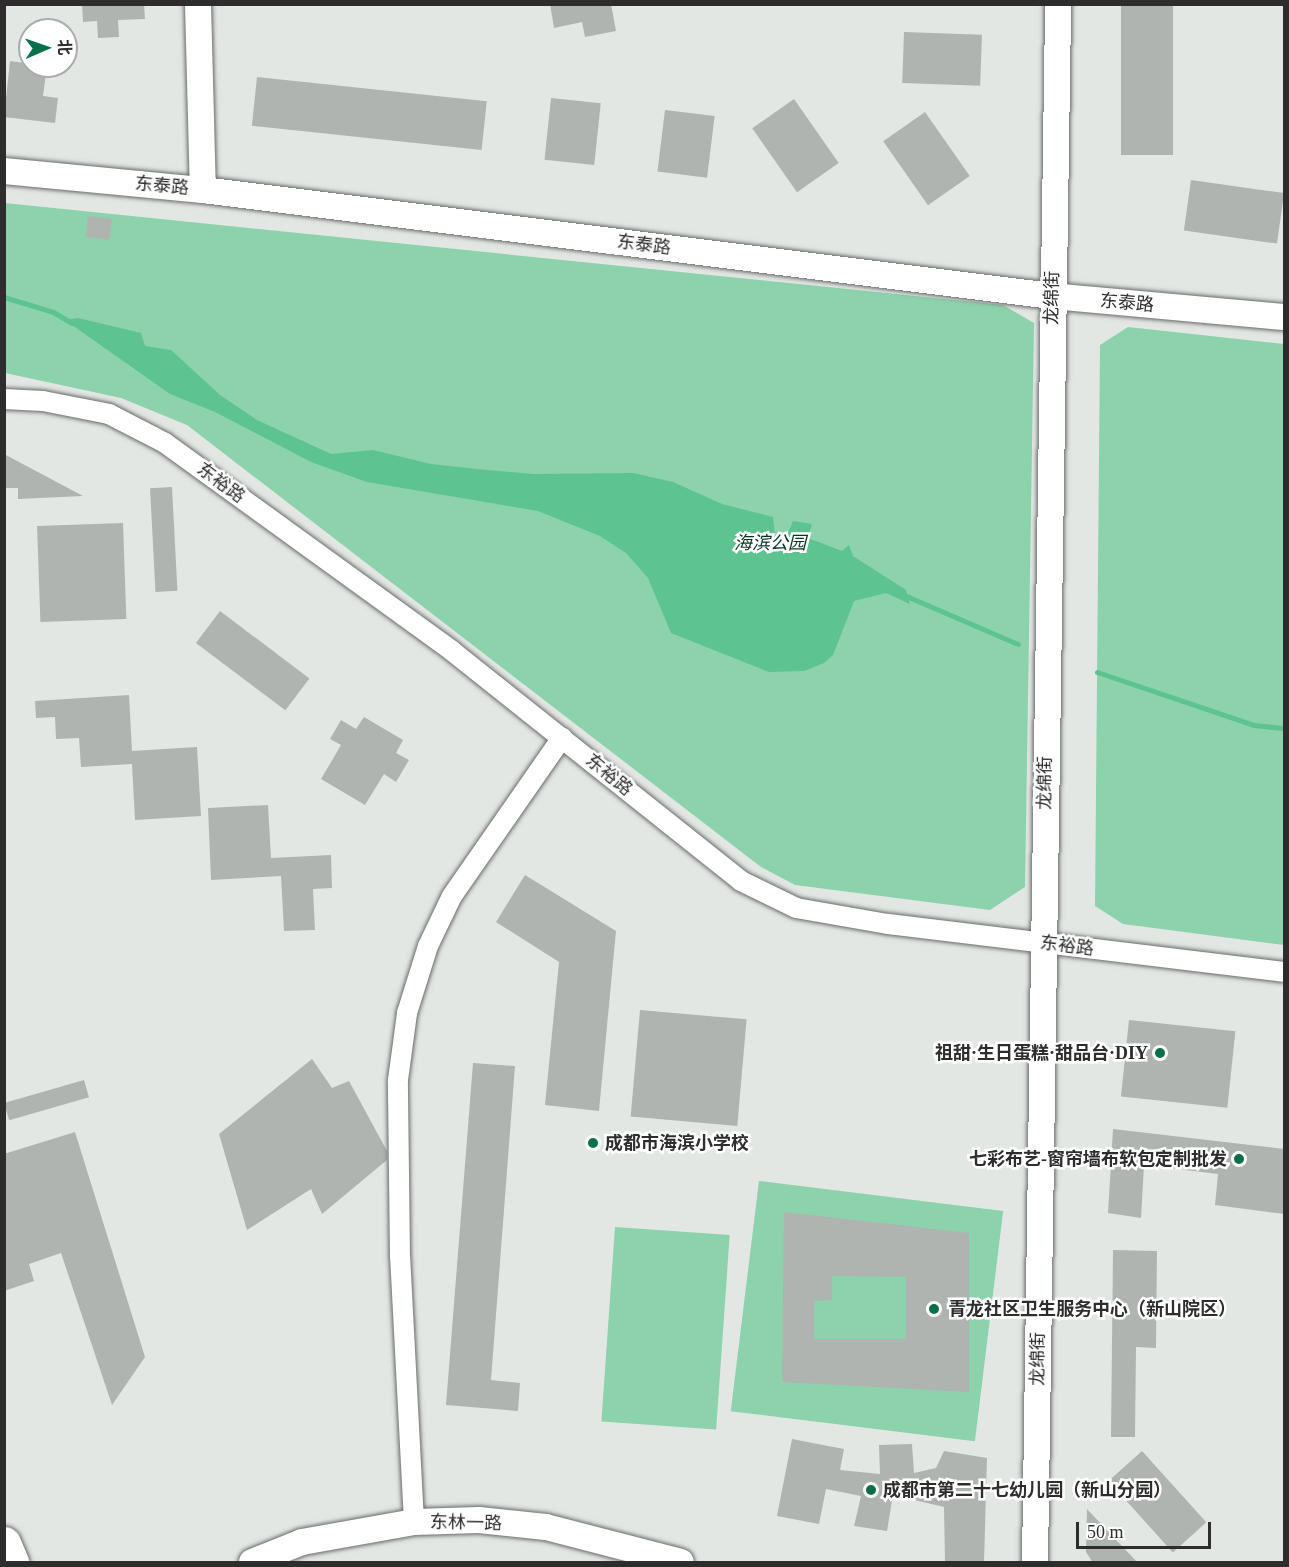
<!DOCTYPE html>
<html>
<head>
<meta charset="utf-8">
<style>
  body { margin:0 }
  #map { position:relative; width:1289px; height:1567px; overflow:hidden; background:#e3e7e4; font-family:"Times New Roman","Noto Sans SC",serif }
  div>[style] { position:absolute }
  .green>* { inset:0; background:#8cd2ac; transform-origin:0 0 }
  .water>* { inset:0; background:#5dc390 }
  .stream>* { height:5px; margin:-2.5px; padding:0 2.5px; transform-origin:2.5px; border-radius:2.5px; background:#5dc390 }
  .building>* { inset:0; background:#b0b4b1; transform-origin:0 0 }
  .roads { filter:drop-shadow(0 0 2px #696c6a) drop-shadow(0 0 2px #696c6a) }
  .minor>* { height:20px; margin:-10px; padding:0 10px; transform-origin:10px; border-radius:10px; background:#fff }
  .tertiary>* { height:26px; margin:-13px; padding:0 13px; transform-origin:13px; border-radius:13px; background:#fff }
  .motorway>* { height:33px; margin:-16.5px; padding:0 16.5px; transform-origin:16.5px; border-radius:16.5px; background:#fff }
  .dots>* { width:16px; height:16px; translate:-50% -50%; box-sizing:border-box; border:3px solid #fff; border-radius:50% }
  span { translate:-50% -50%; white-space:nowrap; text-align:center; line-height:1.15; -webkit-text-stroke:5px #fff; paint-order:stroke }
  .street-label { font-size:18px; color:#2c2d2c }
  .park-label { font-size:18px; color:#063420; font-style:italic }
  .poi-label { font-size:18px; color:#2c2d2c; font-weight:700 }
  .right { translate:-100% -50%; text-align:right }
  .left { translate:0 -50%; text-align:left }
  .frame { position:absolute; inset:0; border:6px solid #2c2d2c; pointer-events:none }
  .north { position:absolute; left:18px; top:18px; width:60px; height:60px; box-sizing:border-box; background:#fff; border:2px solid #ababab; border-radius:50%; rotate:88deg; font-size:16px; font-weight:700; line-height:24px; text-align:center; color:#2c2d2c }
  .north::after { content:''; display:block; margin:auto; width:21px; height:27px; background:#097149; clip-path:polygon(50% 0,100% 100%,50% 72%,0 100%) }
  .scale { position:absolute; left:1076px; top:1522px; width:135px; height:27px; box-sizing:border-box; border:3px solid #2c2d2c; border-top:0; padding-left:8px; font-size:18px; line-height:21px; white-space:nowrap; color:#2c2d2c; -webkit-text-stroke:4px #fff; paint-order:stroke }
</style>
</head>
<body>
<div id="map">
  <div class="green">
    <div style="clip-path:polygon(5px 203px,1003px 305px,1034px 323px,1025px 887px,990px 910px,795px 885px,761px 867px,187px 425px,121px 398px,5px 373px)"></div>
    <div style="clip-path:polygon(1128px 327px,1284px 344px,1284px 945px,1123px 924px,1095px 906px,1100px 345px)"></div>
    <div style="left:759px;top:1181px;width:246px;height:232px;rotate:7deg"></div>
    <div style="left:615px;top:1227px;width:115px;height:195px;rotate:4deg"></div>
  </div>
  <div class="water">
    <div style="clip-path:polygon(78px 318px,141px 333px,145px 346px,171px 350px,220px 395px,257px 420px,331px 454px,373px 450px,431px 464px,476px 469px,533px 474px,633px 473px,673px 482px,722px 504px,773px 517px,775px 534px,784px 543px,793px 521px,812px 524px,808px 538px,842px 551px,849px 545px,853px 556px,906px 590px,910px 604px,886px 593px,854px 601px,833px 655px,824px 663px,804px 671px,769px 672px,671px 633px,648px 578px,626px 553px,600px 536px,538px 511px,367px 482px,311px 462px,215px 412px,170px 394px,65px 320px)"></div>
  </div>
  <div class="stream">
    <div style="left:4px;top:297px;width:51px;rotate:17deg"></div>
    <div style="left:53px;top:312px;width:22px;rotate:30deg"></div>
    <div style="left:904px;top:595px;width:124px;rotate:23.3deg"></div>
    <div style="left:1097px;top:672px;width:166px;rotate:18.7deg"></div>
    <div style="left:1254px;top:725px;width:30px;rotate:6deg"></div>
  </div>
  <div class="building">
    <div style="clip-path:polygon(82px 4px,144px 4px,145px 19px,118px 20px,119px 37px,98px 38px,97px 21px,83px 22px)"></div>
    <div style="clip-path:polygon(550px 4px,611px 4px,616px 31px,585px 37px,582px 22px,554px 28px)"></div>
    <div style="left:1121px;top:4px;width:52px;height:151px"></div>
    <div style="left:904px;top:32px;width:78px;height:51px;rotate:2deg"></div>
    <div style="clip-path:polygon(10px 61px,47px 66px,43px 96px,58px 98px,55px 123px,4px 117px)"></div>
    <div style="left:257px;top:77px;width:231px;height:49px;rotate:6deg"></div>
    <div style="left:551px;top:98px;width:50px;height:62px;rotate:6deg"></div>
    <div style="left:794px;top:99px;width:78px;height:51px;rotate:55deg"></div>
    <div style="left:665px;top:110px;width:50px;height:62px;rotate:7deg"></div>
    <div style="left:925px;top:112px;width:78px;height:51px;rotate:55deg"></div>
    <div style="left:1191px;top:180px;width:94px;height:51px;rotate:8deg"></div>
    <div style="left:88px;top:216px;width:24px;height:21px;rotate:7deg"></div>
    <div style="clip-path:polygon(4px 454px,83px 496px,18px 499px,18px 488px,4px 488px)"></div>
    <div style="left:172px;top:487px;width:104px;height:22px;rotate:87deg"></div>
    <div style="left:123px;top:523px;width:96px;height:86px;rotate:88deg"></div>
    <div style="left:220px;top:611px;width:112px;height:40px;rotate:37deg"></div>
    <div style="clip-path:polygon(129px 695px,132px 751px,197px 747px,201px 816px,135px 820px,132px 764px,81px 767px,79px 738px,56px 739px,55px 717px,36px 718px,35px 701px)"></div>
    <div style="clip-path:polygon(364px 717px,403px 740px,396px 753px,409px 760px,396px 782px,384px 774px,365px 805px,321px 779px,341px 745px,330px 739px,341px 720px,356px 729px)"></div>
    <div style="clip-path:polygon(268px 805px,271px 858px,331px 855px,332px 888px,313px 889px,315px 930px,284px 931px,281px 876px,211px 880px,208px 808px)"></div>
    <div style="clip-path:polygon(525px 875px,616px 931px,599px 1111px,545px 1105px,559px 962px,496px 922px)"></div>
    <div style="left:640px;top:1010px;width:107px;height:107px;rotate:5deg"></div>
    <div style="left:1129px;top:1020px;width:107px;height:77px;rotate:6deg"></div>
    <div style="clip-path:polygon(312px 1059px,332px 1088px,349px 1081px,387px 1151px,387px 1160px,322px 1214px,311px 1189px,247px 1230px,219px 1134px)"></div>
    <div style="clip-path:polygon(473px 1063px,515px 1066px,491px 1380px,520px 1383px,518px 1411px,446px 1405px)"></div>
    <div style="left:84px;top:1080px;width:18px;height:83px;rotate:74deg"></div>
    <div style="clip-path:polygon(1113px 1129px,1284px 1149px,1284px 1214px,1215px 1205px,1218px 1174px,1144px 1165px,1141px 1218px,1108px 1213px)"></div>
    <div style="clip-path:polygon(75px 1132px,145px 1357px,112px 1405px,61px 1253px,29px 1264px,34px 1281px,4px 1291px,4px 1154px)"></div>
    <div style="clip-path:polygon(evenodd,784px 1212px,969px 1233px,969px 1392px,782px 1382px,784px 1212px,832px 1276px,906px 1277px,906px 1339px,814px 1339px,814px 1301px,832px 1300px,832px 1276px)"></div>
    <div style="clip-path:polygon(1113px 1250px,1157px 1251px,1156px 1348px,1136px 1347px,1135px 1437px,1111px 1437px)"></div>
    <div style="clip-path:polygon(792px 1439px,844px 1449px,840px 1470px,880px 1474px,879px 1445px,912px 1444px,914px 1473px,936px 1468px,944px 1451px,987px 1458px,984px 1563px,945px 1563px,944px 1507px,893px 1495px,887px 1531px,854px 1526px,861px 1496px,826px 1489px,819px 1524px,777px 1516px)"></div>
    <div style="left:1142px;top:1451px;width:96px;height:45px;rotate:48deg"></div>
    <div style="clip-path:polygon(1087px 1509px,1138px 1563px,1093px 1563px,1086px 1552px)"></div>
  </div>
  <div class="roads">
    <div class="minor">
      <div style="left:4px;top:399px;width:39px;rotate:3deg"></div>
      <div style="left:43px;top:401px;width:67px;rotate:11.1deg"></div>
      <div style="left:109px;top:414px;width:63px;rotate:27.4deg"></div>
      <div style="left:165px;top:443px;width:354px;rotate:35.9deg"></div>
      <div style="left:452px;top:651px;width:369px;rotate:38.5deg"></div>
      <div style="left:741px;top:881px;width:61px;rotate:26.1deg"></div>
      <div style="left:796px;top:908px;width:93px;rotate:9.9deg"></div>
      <div style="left:888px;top:924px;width:399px;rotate:6.9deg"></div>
      <div style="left:414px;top:1522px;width:266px;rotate:-93deg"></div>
      <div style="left:400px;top:1256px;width:176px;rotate:-90.7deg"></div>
      <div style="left:398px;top:1080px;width:68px;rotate:-82.3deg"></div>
      <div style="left:407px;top:1013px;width:70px;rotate:-72.6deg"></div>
      <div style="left:428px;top:946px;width:55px;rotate:-64.4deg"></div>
      <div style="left:452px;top:896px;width:193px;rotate:-55.2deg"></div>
    </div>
    <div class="tertiary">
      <div style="left:198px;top:4px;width:186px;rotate:88.5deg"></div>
      <div style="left:4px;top:171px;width:200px;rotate:5.5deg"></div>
      <div style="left:203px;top:190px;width:856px;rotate:7.12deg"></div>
      <div style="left:1052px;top:296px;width:233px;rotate:5.2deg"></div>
      <div style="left:252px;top:1562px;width:54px;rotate:-21.8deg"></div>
      <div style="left:302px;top:1542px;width:114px;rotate:-10.1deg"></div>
      <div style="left:414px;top:1522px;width:65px;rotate:-1.8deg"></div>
      <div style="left:479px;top:1520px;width:67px;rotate:6deg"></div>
      <div style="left:546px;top:1527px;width:139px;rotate:14.5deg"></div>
      <div style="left:1035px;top:1562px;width:1558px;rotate:-89.15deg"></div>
    </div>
    <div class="motorway">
      <div style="left:4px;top:1543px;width:21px;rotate:67deg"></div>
    </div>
  </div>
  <div class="dots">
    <div style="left:1160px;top:1053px;background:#097149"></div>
    <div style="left:593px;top:1143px;background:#097149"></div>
    <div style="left:1239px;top:1159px;background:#097149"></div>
    <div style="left:934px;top:1309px;background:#097149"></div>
    <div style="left:871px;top:1490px;background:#097149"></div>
  </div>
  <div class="street-label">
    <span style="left:162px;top:186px;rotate:5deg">东泰路</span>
    <span style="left:644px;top:245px;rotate:7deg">东泰路</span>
    <span style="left:1052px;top:298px;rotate:-89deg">龙绵街</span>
    <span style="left:1127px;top:303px;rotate:5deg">东泰路</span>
    <span style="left:221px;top:483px;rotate:36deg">东裕路</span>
    <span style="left:609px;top:775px;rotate:39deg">东裕路</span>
    <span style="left:1045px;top:783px;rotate:-89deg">龙绵街</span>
    <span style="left:1067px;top:946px;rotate:7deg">东裕路</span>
    <span style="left:1038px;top:1359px;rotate:-89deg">龙绵街</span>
    <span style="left:466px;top:1523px;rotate:1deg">东林一路</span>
  </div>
  <div class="park-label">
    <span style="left:770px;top:543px">海滨公园</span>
  </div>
  <div class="poi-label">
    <span class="right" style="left:1148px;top:1053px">祖甜·生日蛋糕·甜品台·DIY</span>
    <span class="left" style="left:605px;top:1143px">成都市海滨小学校</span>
    <span class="right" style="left:1227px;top:1159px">七彩布艺-窗帘墙布软包定制批发</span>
    <span class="left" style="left:948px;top:1309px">青龙社区卫生服务中心（新山院区）</span>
    <span class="left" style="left:883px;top:1490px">成都市第二十七幼儿园（新山分园）</span>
  </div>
  <div class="frame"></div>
  <div class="north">北</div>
  <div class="scale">50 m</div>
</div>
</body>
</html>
